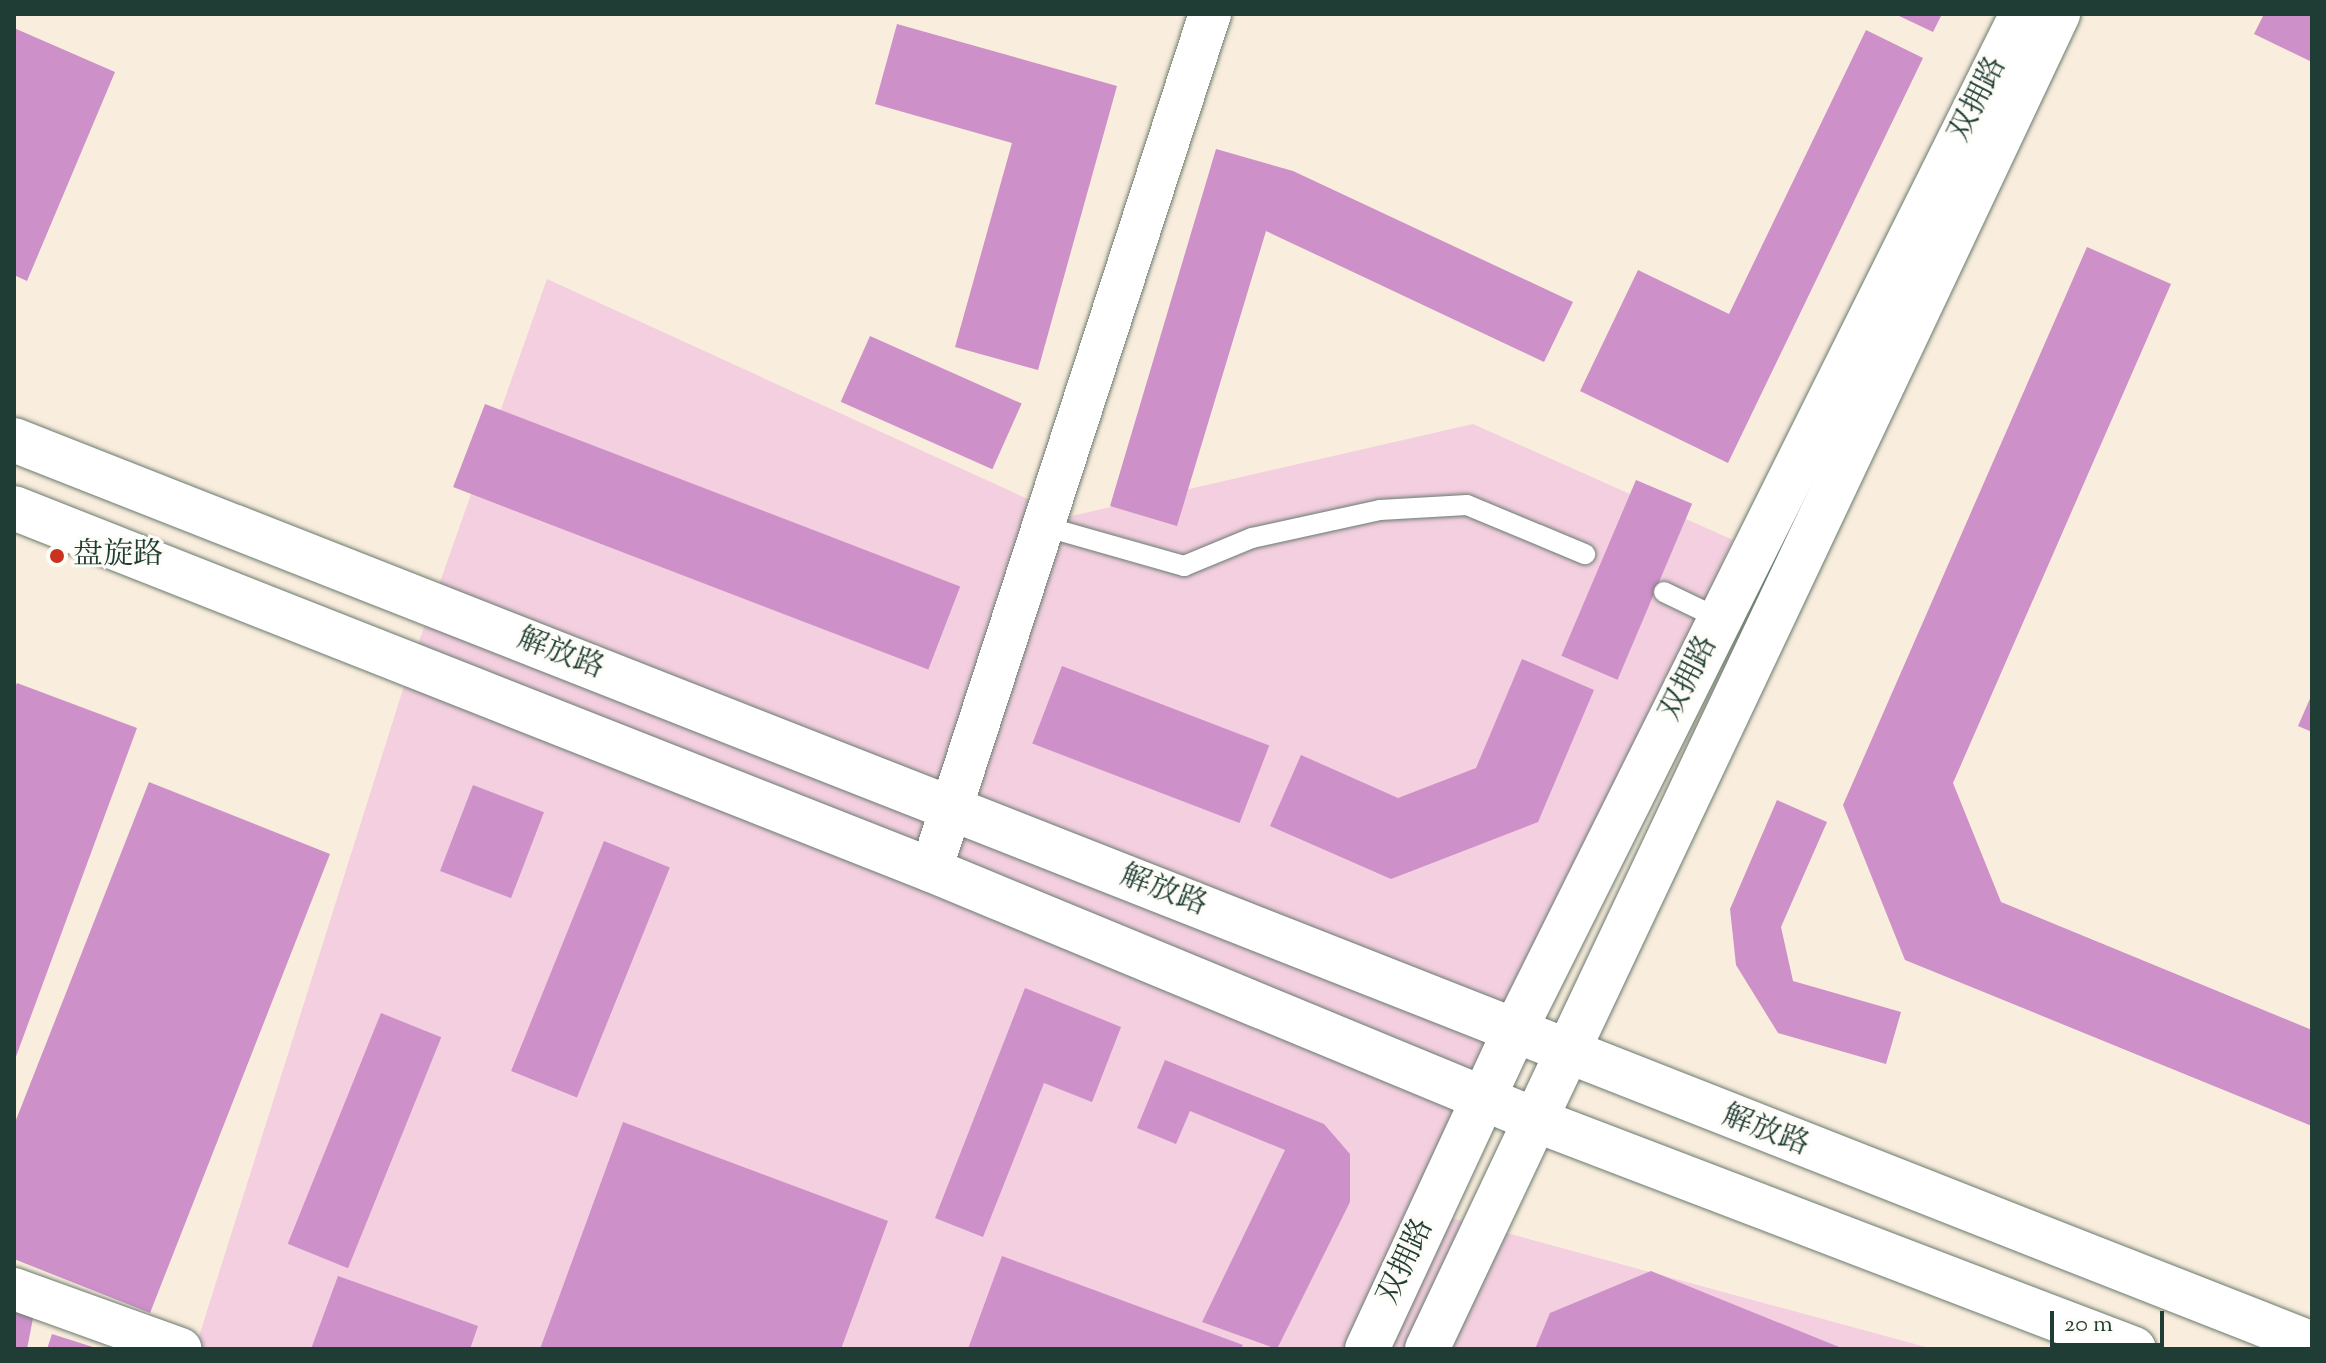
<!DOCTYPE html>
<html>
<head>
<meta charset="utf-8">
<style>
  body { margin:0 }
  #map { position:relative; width:2326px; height:1363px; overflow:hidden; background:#f9eddd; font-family:"Sorts Mill Goudy","Noto Serif SC",serif }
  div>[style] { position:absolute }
  .built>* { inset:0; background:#f3cfe0 }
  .building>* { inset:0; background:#cd90c9; transform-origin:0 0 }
  .roads { filter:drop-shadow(0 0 2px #6b7b6f) drop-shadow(0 0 2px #6b7b6f) }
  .lane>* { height:20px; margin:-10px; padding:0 10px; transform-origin:10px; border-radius:10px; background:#fff }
  .street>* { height:42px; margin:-21px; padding:0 21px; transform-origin:21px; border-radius:21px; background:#fff }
  .secondary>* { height:44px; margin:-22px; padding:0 22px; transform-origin:22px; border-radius:22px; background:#fff }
  .dots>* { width:22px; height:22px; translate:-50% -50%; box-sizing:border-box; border:4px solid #fdfcf7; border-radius:50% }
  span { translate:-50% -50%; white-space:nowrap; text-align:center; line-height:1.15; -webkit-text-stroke:6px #fdfcf7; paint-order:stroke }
  .street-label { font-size:30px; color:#1f3d34 }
  .poi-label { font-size:30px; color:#1f3d34 }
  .left { translate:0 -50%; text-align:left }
  .frame { position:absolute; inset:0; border:16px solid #1f3d34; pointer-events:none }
  .scale { position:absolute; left:2050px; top:1311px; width:114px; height:36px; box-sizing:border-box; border:4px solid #1f3d34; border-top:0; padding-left:10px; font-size:24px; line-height:28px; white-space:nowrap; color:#1f3d34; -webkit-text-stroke:6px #fdfcf7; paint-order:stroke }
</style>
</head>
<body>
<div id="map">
  <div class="built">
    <div style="clip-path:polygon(547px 279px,1067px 517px,1473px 424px,1733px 540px,1418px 1209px,1933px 1349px,195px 1349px,410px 667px)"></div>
  </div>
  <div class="building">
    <div style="clip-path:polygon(1895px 14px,1942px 14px,1933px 32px)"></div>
    <div style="clip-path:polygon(2264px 14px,2312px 14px,2312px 62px,2254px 34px)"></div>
    <div style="clip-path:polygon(897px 24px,1117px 86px,1038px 370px,955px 347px,1012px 143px,875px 104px)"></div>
    <div style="clip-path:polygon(14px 28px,115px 72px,27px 281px,14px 275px)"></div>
    <div style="clip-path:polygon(1866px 30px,1923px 58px,1728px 463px,1580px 391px,1638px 270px,1729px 314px)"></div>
    <div style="clip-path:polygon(1216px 149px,1293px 171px,1573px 302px,1544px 362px,1266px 231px,1177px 526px,1110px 506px)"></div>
    <div style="clip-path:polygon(2087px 247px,2171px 284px,1953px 783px,2001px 902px,2312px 1030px,2312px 1126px,1905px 960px,1843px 805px)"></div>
    <div style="left:870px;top:336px;width:166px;height:72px;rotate:24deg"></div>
    <div style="left:485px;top:404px;width:509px;height:89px;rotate:21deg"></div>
    <div style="left:1636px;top:480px;width:61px;height:191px;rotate:23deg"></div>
    <div style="clip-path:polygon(1522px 659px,1594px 690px,1538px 822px,1391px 879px,1270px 826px,1301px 755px,1398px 798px,1476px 768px)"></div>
    <div style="left:1062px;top:666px;width:222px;height:83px;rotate:21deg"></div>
    <div style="clip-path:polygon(17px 683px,137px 728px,14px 1062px,14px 690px)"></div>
    <div style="clip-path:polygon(2312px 694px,2312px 732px,2298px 726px)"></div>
    <div style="clip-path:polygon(149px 782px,330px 854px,150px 1313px,14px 1259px,14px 1125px)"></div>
    <div style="left:473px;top:785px;width:76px;height:92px;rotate:21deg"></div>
    <div style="clip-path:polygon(1777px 800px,1827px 822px,1781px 927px,1793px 981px,1901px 1012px,1886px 1064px,1778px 1033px,1736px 965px,1730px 909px)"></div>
    <div style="left:604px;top:841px;width:71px;height:248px;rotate:22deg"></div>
    <div style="clip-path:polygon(1025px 988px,1121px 1027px,1092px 1102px,1044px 1083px,983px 1237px,935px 1218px)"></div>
    <div style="left:381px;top:1013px;width:65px;height:249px;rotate:22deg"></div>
    <div style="clip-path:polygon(1165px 1060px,1324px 1124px,1350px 1154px,1350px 1202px,1277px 1349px,1202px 1322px,1285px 1150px,1190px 1111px,1176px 1144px,1137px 1128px)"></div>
    <div style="clip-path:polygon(623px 1122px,888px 1221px,841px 1349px,540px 1349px)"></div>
    <div style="clip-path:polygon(1002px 1256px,1243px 1345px,1241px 1349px,968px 1349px)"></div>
    <div style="clip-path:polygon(1651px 1271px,1844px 1349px,1535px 1349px,1550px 1313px)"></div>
    <div style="clip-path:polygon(338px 1276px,478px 1326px,470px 1349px,311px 1349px)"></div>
    <div style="clip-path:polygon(14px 1309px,34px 1313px,27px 1349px,14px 1349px)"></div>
    <div style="clip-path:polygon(52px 1334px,96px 1348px,96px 1349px,47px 1349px)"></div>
  </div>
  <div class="roads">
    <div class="lane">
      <div style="left:1043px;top:526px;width:147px;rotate:15.8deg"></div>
      <div style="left:1184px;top:566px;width:74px;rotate:-22.4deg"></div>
      <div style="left:1252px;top:538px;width:131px;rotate:-12.3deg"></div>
      <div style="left:1380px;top:510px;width:87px;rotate:-3.3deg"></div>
      <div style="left:1467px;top:505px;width:128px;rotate:22.6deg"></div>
      <div style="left:1664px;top:592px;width:62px;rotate:25.7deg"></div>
    </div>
    <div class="street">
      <div style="left:931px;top:870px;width:900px;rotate:-71.95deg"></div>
      <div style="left:14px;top:1289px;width:177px;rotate:19.8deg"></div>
    </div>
    <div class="secondary">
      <div style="left:14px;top:440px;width:2469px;rotate:21.47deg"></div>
      <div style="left:14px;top:508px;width:986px;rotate:21.54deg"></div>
      <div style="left:931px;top:870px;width:657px;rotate:22.47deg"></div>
      <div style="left:1538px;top:1121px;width:638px;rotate:20.93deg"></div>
      <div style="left:1367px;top:1349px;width:349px;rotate:-65.1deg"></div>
      <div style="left:1514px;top:1032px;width:1138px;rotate:-63.48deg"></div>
      <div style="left:1427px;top:1349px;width:1477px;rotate:-64.7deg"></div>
    </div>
  </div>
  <div class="dots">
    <div style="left:57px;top:556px;background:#c8321e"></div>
  </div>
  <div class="street-label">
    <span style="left:1979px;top:100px;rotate:-63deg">双拥路</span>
    <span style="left:560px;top:655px;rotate:21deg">解放路</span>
    <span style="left:1690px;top:679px;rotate:-63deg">双拥路</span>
    <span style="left:1163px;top:892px;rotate:21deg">解放路</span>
    <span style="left:1765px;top:1132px;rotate:21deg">解放路</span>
    <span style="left:1407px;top:1262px;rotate:-65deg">双拥路</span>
  </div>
  <div class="poi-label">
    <span class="left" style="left:73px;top:556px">盘旋路</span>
  </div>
  <div class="frame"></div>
  <div class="scale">20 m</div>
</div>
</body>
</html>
